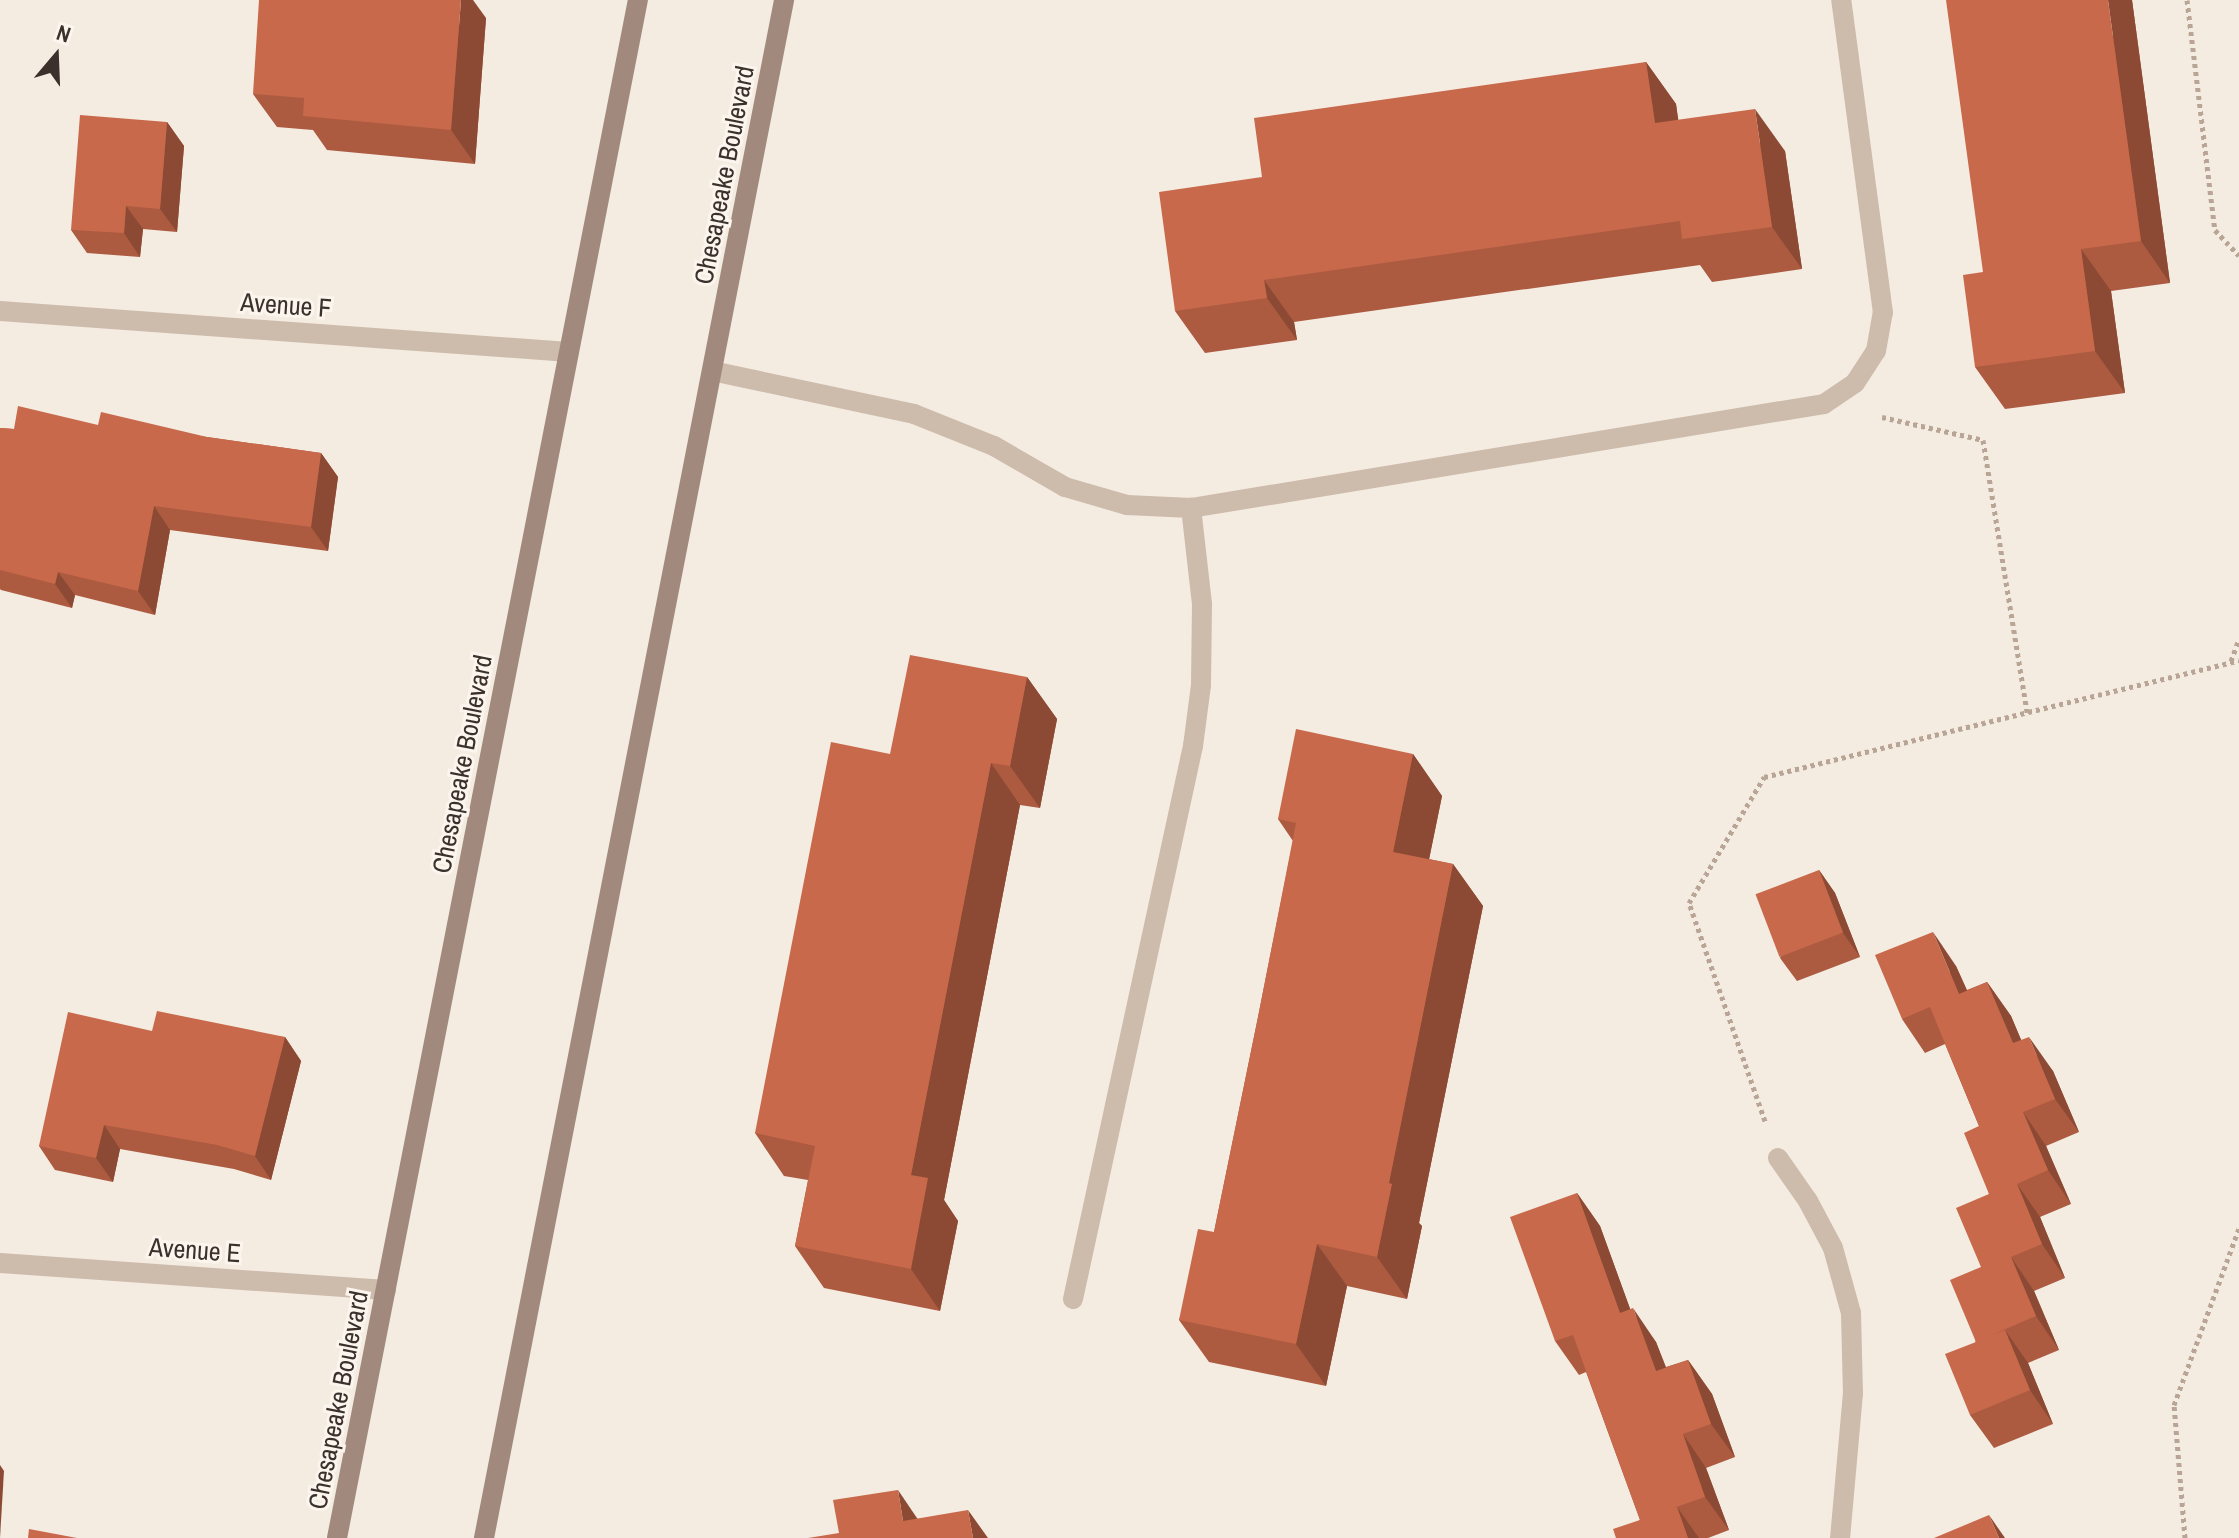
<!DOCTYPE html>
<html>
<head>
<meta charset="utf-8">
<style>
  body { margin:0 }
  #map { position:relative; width:2239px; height:1538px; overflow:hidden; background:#f4ebe1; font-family:"Archivo Narrow",sans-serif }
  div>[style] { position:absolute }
  .path>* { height:5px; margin-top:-2.5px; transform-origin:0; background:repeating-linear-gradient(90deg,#b9a596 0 4px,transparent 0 8px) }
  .lane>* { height:20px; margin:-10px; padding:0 10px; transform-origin:10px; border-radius:10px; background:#cdbbac }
  .street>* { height:20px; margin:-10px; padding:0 10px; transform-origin:10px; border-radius:10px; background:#cdbbac }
  .secondary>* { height:20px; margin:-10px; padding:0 10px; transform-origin:10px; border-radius:10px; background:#a18a7d }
  .wall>* { inset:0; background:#ac5a40 }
  .shaded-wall>* { inset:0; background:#8c4a34 }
  .building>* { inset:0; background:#c8694b; transform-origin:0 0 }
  span { translate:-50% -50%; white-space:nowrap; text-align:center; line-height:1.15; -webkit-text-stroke:6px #fbf5ee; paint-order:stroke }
  .street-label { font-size:26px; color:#3b302b }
  .north { position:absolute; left:16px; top:16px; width:80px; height:80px; -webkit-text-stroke:6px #fbf5ee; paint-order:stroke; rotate:19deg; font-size:22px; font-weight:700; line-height:32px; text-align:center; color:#3b302b }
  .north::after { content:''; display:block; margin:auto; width:28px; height:36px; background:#3b302b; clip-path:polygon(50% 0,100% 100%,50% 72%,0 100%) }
</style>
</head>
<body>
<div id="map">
  <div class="path">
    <div style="left:2187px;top:0;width:232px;rotate:83.1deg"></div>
    <div style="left:2215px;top:230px;width:35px;rotate:47deg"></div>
    <div style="left:1882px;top:417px;width:104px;rotate:12.8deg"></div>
    <div style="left:1983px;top:440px;width:276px;rotate:80.8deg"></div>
    <div style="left:2231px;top:661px;width:23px;rotate:-70deg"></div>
    <div style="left:1765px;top:1121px;width:231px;rotate:-109.2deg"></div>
    <div style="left:1689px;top:903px;width:147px;rotate:-59.2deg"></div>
    <div style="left:1764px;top:777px;width:489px;rotate:-13.8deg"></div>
    <div style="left:2185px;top:1538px;width:133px;rotate:-94.7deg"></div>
    <div style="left:2174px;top:1405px;width:189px;rotate:-69.8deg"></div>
  </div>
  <div class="lane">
    <div style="left:712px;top:371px;width:207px;rotate:12deg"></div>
    <div style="left:914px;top:414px;width:86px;rotate:21.8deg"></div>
    <div style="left:994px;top:446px;width:82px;rotate:30deg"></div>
    <div style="left:1065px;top:487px;width:65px;rotate:16.2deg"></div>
    <div style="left:1127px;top:505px;width:64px;rotate:2.7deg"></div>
    <div style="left:1191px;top:508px;width:641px;rotate:-9.33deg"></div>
    <div style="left:1824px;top:404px;width:37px;rotate:-34deg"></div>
    <div style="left:1855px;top:383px;width:38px;rotate:-57deg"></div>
    <div style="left:1876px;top:351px;width:39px;rotate:-80deg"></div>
    <div style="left:1883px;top:313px;width:316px;rotate:-97.6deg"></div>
    <div style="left:1073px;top:1299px;width:566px;rotate:-77.76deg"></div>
    <div style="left:1193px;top:746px;width:62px;rotate:-82.5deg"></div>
    <div style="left:1201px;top:685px;width:81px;rotate:-89.3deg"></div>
    <div style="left:1202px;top:604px;width:97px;rotate:-96.5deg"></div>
  </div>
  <div class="street">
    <div style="left:0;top:311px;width:570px;rotate:4.12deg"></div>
    <div style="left:1778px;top:1158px;width:52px;rotate:55.1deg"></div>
    <div style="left:1808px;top:1201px;width:53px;rotate:62deg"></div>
    <div style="left:1833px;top:1248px;width:67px;rotate:74.5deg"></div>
    <div style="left:1851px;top:1313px;width:80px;rotate:88.6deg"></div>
    <div style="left:1853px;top:1393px;width:146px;rotate:95.1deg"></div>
    <div style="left:0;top:1263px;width:387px;rotate:4deg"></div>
  </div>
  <div class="secondary">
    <div style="left:337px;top:1538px;width:1567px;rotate:-78.93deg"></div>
    <div style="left:484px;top:1538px;width:1567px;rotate:-78.96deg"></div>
  </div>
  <div class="wall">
    <div style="clip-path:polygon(2132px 0,2170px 283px,2111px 291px,2125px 393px,2005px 409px,1975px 367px,1983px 272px)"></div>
    <div style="clip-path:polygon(486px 18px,475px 164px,327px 150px,313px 130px,277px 127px,253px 94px)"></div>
    <div style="clip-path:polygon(1646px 62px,1676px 104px,1678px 120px,1785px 151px,1802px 269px,1712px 282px,1700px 265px,1469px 297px,1294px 322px,1297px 340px,1205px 353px,1175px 311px,1262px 177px)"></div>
    <div style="clip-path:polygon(167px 122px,184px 146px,177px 232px,143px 229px,140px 257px,87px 253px,71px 230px)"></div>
    <div style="clip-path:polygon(98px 425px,207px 437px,321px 453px,338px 477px,328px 551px,170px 530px,155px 615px,75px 595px,72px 608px,1px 590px,0 589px,0 428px,14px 429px)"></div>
    <div style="clip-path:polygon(1027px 677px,1057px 719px,1040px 808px,1020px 805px,944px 1200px,958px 1221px,940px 1311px,824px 1288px,795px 1246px,808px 1180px,784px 1176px,755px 1133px)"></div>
    <div style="clip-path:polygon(1413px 754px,1442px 796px,1429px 859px,1453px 864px,1483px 906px,1419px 1223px,1422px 1226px,1407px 1299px,1347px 1286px,1326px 1386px,1209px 1362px,1179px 1320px,1214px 1232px,1258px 1017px,1293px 841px,1278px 819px)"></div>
    <div style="clip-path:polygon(1819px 870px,1835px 893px,1860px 957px,1797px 981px,1780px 958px)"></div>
    <div style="clip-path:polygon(1956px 966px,1967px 990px,1987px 982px,2011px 1016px,2021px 1040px,2053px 1071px,2079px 1132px,2046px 1146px,2071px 1204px,2040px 1217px,2065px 1278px,2034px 1291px,2059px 1350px,2028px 1363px,2053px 1424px,1994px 1448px,1970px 1415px,1981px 1267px,1989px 1194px,1979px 1126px,1945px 1044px,1925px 1053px,1902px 1019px)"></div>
    <div style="clip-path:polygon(152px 1031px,285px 1037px,301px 1061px,271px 1180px,234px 1169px,120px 1149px,113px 1182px,55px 1170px,39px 1146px)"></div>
    <div style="clip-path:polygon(1577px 1193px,1600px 1226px,1630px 1309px,1656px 1342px,1666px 1367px,1688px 1360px,1712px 1394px,1735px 1457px,1706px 1468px,1729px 1530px,1708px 1538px,1616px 1538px,1640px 1520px,1586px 1372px,1579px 1375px,1555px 1341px)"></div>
  </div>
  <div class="shaded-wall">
    <div style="clip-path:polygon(461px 0,473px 0,486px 18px,475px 164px,451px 130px)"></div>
    <div style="clip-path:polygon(2108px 0,2132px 0,2170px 283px,2141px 241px)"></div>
    <div style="clip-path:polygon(1646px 62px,1676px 104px,1685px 166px,1655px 123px)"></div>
    <div style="clip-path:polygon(1755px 109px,1785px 151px,1802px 269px,1772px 227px)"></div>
    <div style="clip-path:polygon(167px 122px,184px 146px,177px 232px,160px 209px)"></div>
    <div style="clip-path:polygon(126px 206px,143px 229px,140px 257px,124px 233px)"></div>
    <div style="clip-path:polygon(2081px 249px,2111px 291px,2125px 393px,2095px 351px)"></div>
    <div style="clip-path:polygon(1264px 280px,1294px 322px,1297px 340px,1267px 298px)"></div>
    <div style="clip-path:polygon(321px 453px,338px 477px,328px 551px,311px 527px)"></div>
    <div style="clip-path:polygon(154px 506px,170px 530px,155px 615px,138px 591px)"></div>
    <div style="clip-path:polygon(58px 572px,75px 595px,72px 608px,55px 584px)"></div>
    <div style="clip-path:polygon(1027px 677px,1057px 719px,1040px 808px,1010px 766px)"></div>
    <div style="clip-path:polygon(1413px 754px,1442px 796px,1422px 894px,1393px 852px)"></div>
    <div style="clip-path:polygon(991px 763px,1020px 805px,944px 1200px,958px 1221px,940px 1311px,911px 1269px,911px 1175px)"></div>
    <div style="clip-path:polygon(1453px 864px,1483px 906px,1419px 1223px,1422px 1226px,1407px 1299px,1377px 1257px,1389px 1183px)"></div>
    <div style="clip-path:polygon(1819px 870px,1835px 893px,1860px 957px,1843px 933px)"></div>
    <div style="clip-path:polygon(1933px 932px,1956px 966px,1983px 1027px,1959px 994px)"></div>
    <div style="clip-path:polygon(1987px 982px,2011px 1016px,2037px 1077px,2013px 1043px)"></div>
    <div style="clip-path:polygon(285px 1037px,301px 1061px,271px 1180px,255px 1156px)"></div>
    <div style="clip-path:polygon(2029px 1037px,2053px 1071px,2079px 1132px,2055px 1099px)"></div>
    <div style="clip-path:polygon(2023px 1112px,2046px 1146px,2071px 1204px,2048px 1170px)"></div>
    <div style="clip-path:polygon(104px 1125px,120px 1149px,113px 1182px,96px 1158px)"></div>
    <div style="clip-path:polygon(2017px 1184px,2040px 1217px,2065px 1278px,2042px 1244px)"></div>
    <div style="clip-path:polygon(1577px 1193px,1600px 1226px,1644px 1347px,1620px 1313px)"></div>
    <div style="clip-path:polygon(1317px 1244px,1347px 1286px,1326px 1386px,1296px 1344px)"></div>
    <div style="clip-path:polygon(2011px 1257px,2034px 1291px,2059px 1350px,2036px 1316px)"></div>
    <div style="clip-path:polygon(1633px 1308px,1656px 1342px,1680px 1405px,1656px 1371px)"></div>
    <div style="clip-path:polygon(2005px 1330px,2028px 1363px,2053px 1424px,2030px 1390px)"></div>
    <div style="clip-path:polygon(1688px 1360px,1712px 1394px,1735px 1457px,1711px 1424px)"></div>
    <div style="clip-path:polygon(1683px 1434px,1706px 1468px,1729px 1530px,1705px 1497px)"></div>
    <div style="clip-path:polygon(0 1465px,4px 1471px,0 1538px)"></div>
    <div style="clip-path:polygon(898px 1490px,921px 1524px,903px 1521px)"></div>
    <div style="clip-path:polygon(1677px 1507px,1699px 1538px,1688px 1538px)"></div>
    <div style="clip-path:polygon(968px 1510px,988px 1538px,973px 1538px)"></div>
    <div style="clip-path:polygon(1989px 1515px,2005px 1538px,1999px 1538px)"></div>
  </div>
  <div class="building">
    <div style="clip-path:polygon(259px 0,461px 0,451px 130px,303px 116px,304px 98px,253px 94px)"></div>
    <div style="clip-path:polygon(1946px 0,2108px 0,2141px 241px,2081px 249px,2095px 351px,1975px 367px,1963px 275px,1983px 272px)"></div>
    <div style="clip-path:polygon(1646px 62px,1655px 123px,1755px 109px,1772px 227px,1682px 239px,1680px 221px,1440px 255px,1264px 280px,1267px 298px,1175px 311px,1159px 192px,1262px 177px,1254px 118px)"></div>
    <div style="clip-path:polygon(80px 115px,167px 122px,160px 209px,126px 206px,124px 233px,71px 230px)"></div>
    <div style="clip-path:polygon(18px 406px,98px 425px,101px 412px,207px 437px,321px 453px,311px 527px,154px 506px,138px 591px,58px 572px,55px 584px,0 570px,0 428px,14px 429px)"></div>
    <div style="clip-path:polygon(910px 655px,1027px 677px,1010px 766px,991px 763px,911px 1175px,928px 1178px,911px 1269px,795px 1246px,815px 1146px,755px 1133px,831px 742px,890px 754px)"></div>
    <div style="clip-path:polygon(1296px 729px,1413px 754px,1393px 852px,1453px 864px,1389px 1183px,1392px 1184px,1377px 1257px,1317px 1244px,1296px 1344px,1179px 1320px,1198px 1229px,1214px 1232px,1258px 1017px,1296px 823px,1278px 819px)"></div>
    <div style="left:1819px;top:870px;width:67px;height:68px;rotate:69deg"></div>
    <div style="clip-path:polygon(1933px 932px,1959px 994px,1987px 982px,2013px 1043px,2029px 1037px,2055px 1099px,2023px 1112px,2048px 1170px,2017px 1184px,2042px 1244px,2011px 1257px,2036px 1316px,1992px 1335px,2005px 1330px,2030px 1390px,1970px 1415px,1945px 1354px,1976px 1342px,1950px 1280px,1981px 1267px,1956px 1208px,1989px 1194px,1964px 1133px,1979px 1126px,1930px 1007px,1902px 1019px,1875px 955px)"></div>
    <div style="clip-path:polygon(157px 1011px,285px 1037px,255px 1156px,217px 1145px,104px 1125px,96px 1158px,39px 1146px,68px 1012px,152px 1031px)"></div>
    <div style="clip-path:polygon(1577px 1193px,1620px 1313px,1633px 1308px,1656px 1371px,1688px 1360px,1711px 1424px,1683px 1434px,1705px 1497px,1665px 1511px,1677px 1507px,1688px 1538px,1616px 1538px,1613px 1529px,1640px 1520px,1573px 1335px,1555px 1341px,1510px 1217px)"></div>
    <div style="clip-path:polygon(898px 1490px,903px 1521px,968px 1510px,973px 1538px,808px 1538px,839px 1533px,833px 1500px)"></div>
    <div style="clip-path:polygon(1989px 1515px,1999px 1538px,1934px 1538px)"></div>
    <div style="clip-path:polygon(29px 1529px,77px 1538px,28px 1538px)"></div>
  </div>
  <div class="street-label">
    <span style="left:724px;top:175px;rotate:-79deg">Chesapeake Boulevard</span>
    <span style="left:286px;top:305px;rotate:4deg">Avenue F</span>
    <span style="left:462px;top:764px;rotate:-79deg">Chesapeake Boulevard</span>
    <span style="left:195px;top:1250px;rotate:4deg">Avenue E</span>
    <span style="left:338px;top:1400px;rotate:-79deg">Chesapeake Boulevard</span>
  </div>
  <div class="north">N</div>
</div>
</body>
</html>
